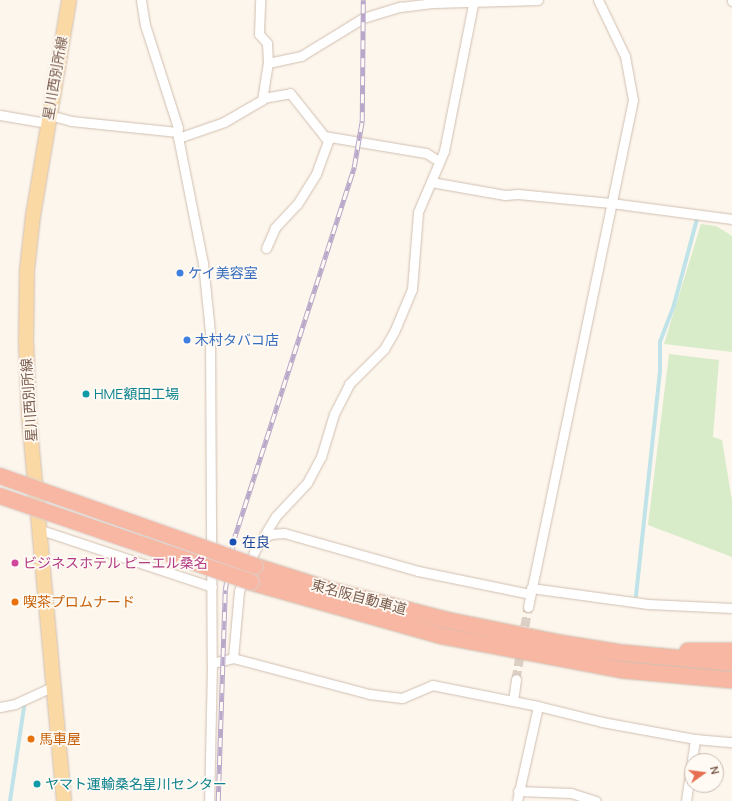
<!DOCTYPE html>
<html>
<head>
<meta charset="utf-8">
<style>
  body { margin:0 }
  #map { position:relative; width:732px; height:801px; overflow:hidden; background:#fdf6ec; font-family:Manrope,"Noto Sans JP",sans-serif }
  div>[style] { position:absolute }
  .green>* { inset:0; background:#d8ecc9 }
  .stream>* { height:3.5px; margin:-1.75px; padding:0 1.75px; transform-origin:1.75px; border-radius:1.75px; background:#bfe3e8 }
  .minor-tunnel>* { height:9px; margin-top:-4.5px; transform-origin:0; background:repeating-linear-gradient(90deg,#dcd0c4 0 9px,transparent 0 13.5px) }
  .roads { filter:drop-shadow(0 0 1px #d1beb0) drop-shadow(0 0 1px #d1beb0) }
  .minor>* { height:9px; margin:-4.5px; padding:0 4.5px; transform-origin:4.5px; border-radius:4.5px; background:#fff }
  .primary>* { height:14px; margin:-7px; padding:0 7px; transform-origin:7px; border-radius:7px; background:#fbd9a5 }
  .motorway>* { height:16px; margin:-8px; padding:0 8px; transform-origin:8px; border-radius:8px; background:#f7b7a3 }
  .rail>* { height:4.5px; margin-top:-2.25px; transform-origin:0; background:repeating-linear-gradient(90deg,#fffaf3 0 9px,#b9a8c9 0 18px); box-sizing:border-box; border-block:1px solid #b9a8c9 }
  .bridges { filter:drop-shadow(0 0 1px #dad1cd) drop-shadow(0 0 1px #dad1cd) }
  .motorway-bridge>* { height:16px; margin:-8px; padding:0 8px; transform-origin:8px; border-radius:8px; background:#f7b7a3 }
  .dots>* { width:11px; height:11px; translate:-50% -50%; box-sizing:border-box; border:2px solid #fffaf3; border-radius:50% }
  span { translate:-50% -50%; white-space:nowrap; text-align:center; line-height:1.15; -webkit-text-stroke:3.5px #fffaf3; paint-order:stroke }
  .street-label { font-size:14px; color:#7a5c4d }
  .shop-label { font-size:14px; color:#366cbe }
  .left { translate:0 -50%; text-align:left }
  .culture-label { font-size:14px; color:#0d838f }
  .transit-label { font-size:14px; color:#164399 }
  .hotel-label { font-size:14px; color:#b23c85 }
  .food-label { font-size:14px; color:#c56008 }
  .north { position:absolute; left:684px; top:753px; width:40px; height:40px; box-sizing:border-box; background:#fffaf3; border:1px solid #cabbb1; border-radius:50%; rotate:76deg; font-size:11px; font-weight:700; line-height:16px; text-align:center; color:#7a5c4d }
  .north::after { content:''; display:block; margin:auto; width:14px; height:18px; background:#e76f51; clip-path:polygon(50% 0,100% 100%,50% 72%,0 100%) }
</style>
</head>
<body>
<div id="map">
  <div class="green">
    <div style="clip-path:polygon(701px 224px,716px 226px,732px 236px,732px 352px,664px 344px)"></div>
    <div style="clip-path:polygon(669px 354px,719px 360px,713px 437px,722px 440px,732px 501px,732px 557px,648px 525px)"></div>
  </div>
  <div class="stream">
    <div style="left:636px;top:596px;width:225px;rotate:-83.9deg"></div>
    <div style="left:660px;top:372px;width:30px;rotate:-90deg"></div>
    <div style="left:660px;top:342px;width:40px;rotate:-69deg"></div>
    <div style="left:674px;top:305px;width:89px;rotate:-75deg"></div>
    <div style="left:10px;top:801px;width:95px;rotate:-81.5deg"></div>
  </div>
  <div class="minor-tunnel">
    <div style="left:516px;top:679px;width:73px;rotate:-80.5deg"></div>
  </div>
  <div class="roads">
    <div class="minor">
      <div style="left:141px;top:0;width:25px;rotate:81deg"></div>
      <div style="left:145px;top:25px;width:108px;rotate:72.2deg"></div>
      <div style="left:178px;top:128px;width:4px;rotate:104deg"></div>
      <div style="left:177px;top:132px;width:134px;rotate:78.8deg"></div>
      <div style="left:203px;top:263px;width:69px;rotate:84.2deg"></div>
      <div style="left:210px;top:332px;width:331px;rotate:89.7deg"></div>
      <div style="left:212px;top:663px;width:138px;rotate:91.2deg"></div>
      <div style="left:732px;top:0;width:1px;rotate:90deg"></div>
      <div style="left:268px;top:63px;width:34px;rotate:-12deg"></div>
      <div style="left:301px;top:56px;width:73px;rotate:-31.5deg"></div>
      <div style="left:363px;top:18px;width:39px;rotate:-17deg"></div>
      <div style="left:400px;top:7px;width:34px;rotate:-7deg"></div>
      <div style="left:434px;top:3px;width:104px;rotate:-1.7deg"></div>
      <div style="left:263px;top:98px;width:27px;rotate:-10deg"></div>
      <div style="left:290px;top:93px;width:61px;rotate:51.6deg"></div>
      <div style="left:328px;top:141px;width:35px;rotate:110deg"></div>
      <div style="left:316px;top:174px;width:36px;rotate:122deg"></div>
      <div style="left:297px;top:204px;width:33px;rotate:133deg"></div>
      <div style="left:275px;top:228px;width:22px;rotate:114deg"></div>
      <div style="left:0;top:115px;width:48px;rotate:9.7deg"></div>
      <div style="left:49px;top:115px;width:23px;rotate:15deg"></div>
      <div style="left:71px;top:121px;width:107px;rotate:5.9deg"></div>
      <div style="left:324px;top:136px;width:103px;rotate:9.5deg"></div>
      <div style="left:426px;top:153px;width:15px;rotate:32deg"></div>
      <div style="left:178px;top:138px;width:49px;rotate:-19.2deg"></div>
      <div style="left:224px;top:122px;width:44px;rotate:-30.1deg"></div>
      <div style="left:262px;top:100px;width:37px;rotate:-81deg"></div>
      <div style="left:268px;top:63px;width:20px;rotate:-93deg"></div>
      <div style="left:267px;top:43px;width:12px;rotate:-132deg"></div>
      <div style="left:259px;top:34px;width:34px;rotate:-88deg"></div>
      <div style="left:431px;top:182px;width:75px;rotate:10deg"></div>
      <div style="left:505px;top:195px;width:13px;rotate:-4deg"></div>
      <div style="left:518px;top:194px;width:93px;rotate:5.5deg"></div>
      <div style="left:611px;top:203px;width:122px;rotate:7.5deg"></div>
      <div style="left:41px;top:530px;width:180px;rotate:18.4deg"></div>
      <div style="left:262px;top:539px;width:10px;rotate:-29deg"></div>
      <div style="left:271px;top:534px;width:13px;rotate:-4deg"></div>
      <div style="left:284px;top:533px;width:139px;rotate:15.8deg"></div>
      <div style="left:418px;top:571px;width:114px;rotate:11.6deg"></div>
      <div style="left:531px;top:588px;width:118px;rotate:7.8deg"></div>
      <div style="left:648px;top:604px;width:84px;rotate:2.7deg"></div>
      <div style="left:528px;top:607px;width:518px;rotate:-78.3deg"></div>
      <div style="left:633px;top:100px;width:45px;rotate:-100.3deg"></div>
      <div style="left:625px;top:56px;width:62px;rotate:-115.7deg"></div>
      <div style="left:233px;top:658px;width:67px;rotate:-84.9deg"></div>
      <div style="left:239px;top:591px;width:42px;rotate:-69deg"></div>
      <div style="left:254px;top:552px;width:42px;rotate:-58.6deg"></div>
      <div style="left:276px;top:516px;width:45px;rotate:-46.8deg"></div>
      <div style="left:307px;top:483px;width:30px;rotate:-62deg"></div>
      <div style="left:321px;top:457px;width:45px;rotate:-73.2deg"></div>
      <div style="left:334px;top:414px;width:34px;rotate:-63deg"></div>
      <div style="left:349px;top:384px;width:49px;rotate:-45deg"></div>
      <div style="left:384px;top:349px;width:20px;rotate:-60deg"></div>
      <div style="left:394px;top:332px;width:47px;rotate:-67.3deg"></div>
      <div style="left:412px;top:289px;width:77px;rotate:-85.5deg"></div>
      <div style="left:418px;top:212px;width:66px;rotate:-66.9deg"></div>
      <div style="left:444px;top:151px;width:154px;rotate:-78.8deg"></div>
      <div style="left:212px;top:663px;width:22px;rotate:-13deg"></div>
      <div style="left:233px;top:658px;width:141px;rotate:14.8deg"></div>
      <div style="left:369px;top:694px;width:33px;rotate:7deg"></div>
      <div style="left:402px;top:698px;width:33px;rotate:-23deg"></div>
      <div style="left:432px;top:685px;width:108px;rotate:11.2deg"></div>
      <div style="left:538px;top:706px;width:66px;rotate:14deg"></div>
      <div style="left:602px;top:722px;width:95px;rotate:10.4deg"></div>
      <div style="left:695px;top:739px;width:37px;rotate:5deg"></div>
      <div style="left:513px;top:701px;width:22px;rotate:-82deg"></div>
      <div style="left:0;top:707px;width:15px;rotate:-11deg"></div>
      <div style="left:15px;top:704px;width:43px;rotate:-24.8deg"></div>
      <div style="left:518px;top:791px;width:53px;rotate:2.2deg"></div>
      <div style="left:571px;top:793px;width:26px;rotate:18deg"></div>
      <div style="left:517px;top:801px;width:97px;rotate:-77.5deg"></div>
      <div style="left:686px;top:801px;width:63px;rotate:-81.7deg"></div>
    </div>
    <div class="primary">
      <div style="left:64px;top:801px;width:387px;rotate:-95.2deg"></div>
      <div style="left:29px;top:416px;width:74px;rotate:-92.3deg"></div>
      <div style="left:26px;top:342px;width:72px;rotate:-89.2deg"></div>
      <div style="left:27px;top:270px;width:54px;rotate:-83.7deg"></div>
      <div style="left:33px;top:216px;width:219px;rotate:-80.5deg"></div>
    </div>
    <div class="motorway">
      <div style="left:255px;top:566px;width:79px;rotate:17.7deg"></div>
      <div style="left:330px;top:590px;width:120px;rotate:14.5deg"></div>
      <div style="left:446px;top:620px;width:115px;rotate:11.5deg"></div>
      <div style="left:559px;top:643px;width:65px;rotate:8.9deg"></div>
      <div style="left:623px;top:653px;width:109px;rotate:5.2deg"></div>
      <div style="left:251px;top:582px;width:198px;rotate:15.8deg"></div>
      <div style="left:442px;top:636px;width:183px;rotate:10.7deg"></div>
      <div style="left:622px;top:670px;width:110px;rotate:5.2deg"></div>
      <div style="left:688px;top:651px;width:44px"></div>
    </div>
  </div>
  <div class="rail">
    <div style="left:218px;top:801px;width:211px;rotate:-88.1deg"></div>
    <div style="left:225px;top:590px;width:49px;rotate:-80.5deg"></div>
    <div style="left:233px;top:542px;width:394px;rotate:-72.1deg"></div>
    <div style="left:354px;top:167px;width:47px;rotate:-80.1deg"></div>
    <div style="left:362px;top:121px;width:121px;rotate:-89.5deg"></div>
  </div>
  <div class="bridges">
    <div class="motorway-bridge">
      <div style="left:0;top:476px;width:270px;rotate:19.4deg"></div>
      <div style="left:0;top:496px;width:265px;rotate:18.9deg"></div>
    </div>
  </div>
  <div class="dots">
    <div style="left:180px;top:273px;background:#3f7fe0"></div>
    <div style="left:187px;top:340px;background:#3f7fe0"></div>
    <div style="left:86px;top:394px;background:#0f9aa8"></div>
    <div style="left:233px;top:542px;background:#1a4fb4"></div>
    <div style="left:15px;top:563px;background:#d1479c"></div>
    <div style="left:15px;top:602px;background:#e8710a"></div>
    <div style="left:31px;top:739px;background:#e8710a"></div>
    <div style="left:37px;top:784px;background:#0f9aa8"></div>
  </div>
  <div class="street-label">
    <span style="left:55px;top:78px;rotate:-80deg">星川西別所線</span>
    <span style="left:29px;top:400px;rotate:-94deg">星川西別所線</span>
    <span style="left:359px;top:597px;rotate:15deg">東名阪自動車道</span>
  </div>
  <div class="shop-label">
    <span class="left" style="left:188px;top:273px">ケイ美容室</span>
    <span class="left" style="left:195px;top:340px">木村タバコ店</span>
  </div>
  <div class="culture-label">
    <span class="left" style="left:94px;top:394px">HME額田工場</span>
    <span class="left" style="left:45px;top:784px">ヤマト運輸桑名星川センター</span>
  </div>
  <div class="transit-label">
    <span class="left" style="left:242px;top:542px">在良</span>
  </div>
  <div class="hotel-label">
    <span class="left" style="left:23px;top:563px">ビジネスホテル ピーエル桑名</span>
  </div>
  <div class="food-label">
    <span class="left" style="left:23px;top:602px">喫茶プロムナード</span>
    <span class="left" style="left:39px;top:739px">馬車屋</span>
  </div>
  <div class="north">N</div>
</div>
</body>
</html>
